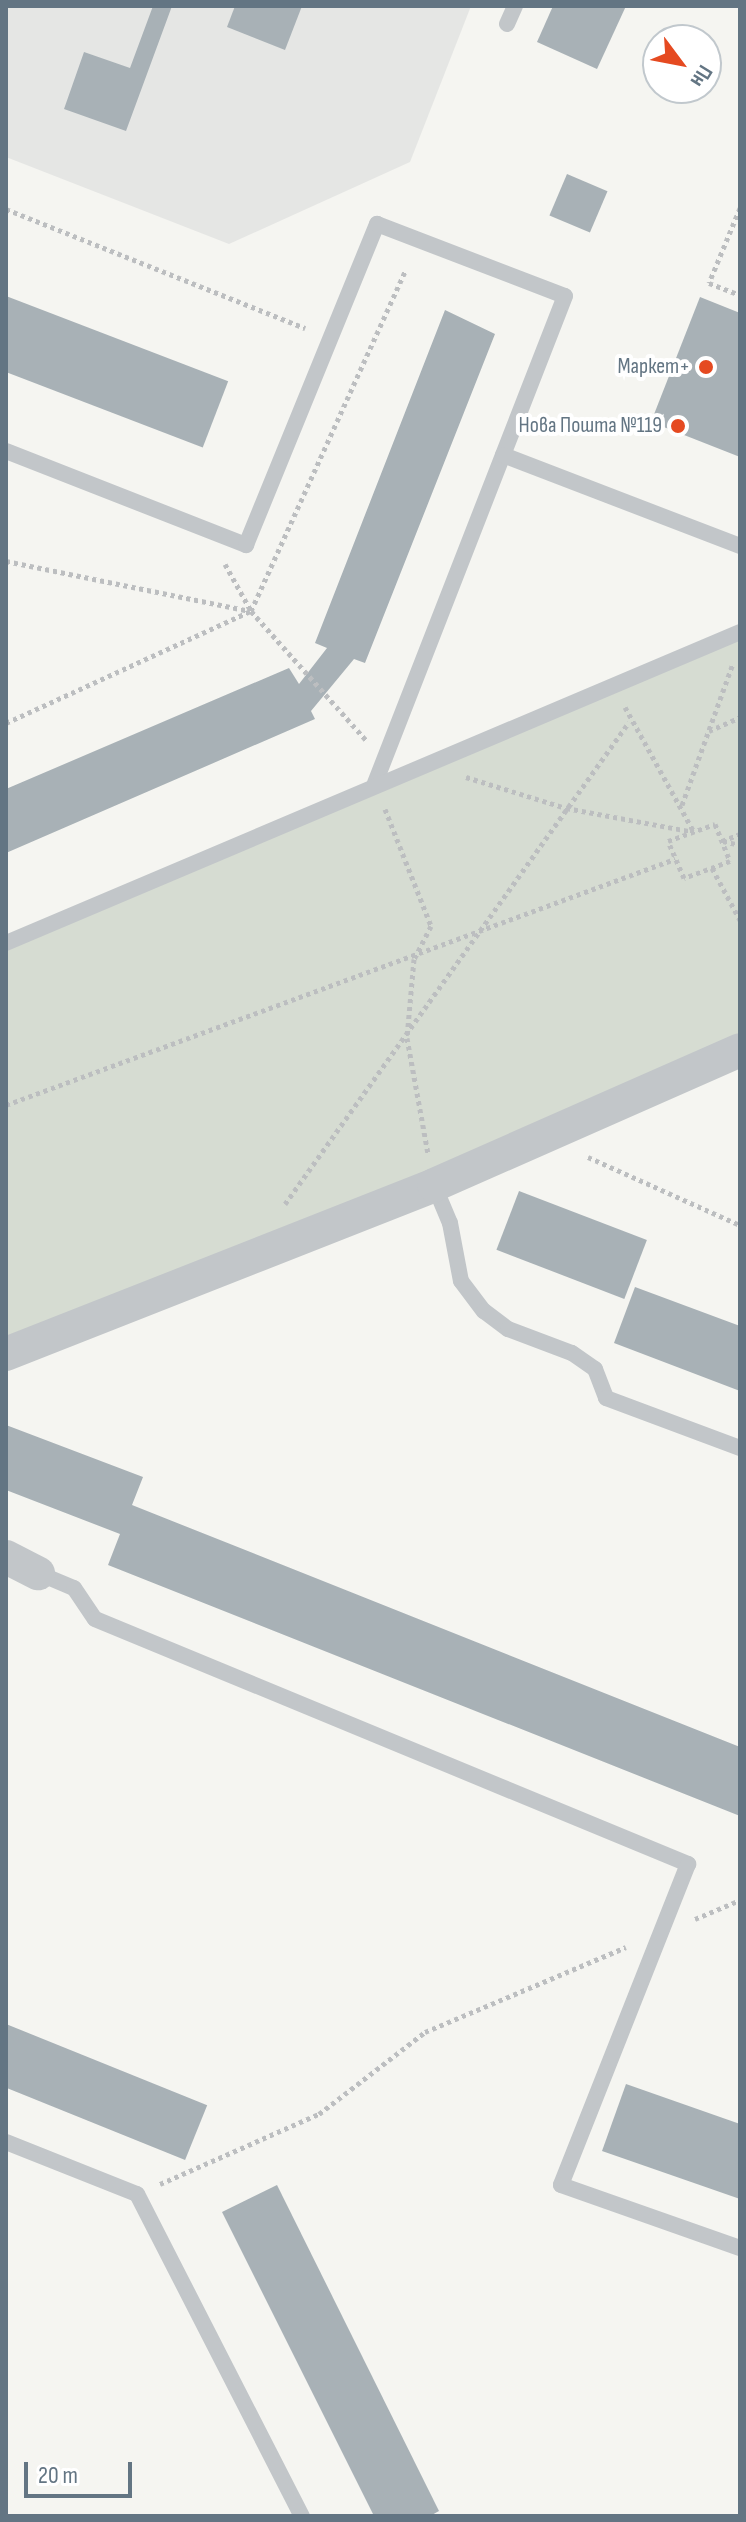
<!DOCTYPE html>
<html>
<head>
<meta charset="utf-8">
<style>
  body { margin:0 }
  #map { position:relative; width:746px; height:2522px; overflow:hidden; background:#f5f5f1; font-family:"Sofia Sans Condensed",sans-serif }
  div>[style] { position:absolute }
  .built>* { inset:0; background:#e5e6e4 }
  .green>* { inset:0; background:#d6dcd2 }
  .building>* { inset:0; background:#a8b1b6; transform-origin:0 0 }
  .path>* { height:5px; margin-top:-2.5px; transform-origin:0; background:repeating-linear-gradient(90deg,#bcbec0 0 4px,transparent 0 8px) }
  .service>* { height:16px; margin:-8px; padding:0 8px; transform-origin:8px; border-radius:8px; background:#c2c6c9 }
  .minor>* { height:34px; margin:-17px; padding:0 17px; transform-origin:17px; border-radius:17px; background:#c2c6c9 }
  .dots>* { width:22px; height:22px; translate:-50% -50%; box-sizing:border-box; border:4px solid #fff; border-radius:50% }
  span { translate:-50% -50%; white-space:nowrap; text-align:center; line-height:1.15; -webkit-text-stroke:8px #fff; paint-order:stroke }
  .poi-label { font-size:22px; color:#637583 }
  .right { translate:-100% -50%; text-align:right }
  .frame { position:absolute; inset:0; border:8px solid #637583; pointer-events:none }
  .north { position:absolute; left:642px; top:24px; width:80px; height:80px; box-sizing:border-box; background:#fff; border:2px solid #c1c8cd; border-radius:50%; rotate:122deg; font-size:22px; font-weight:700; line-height:32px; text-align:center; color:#637583 }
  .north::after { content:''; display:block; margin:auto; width:28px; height:36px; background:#e54a21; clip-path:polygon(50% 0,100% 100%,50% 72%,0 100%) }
  .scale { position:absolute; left:24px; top:2462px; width:108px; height:36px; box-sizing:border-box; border:4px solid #637583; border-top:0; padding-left:10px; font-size:24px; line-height:28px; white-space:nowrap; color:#637583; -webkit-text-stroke:6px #fff; paint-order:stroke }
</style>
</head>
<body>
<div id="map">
  <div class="built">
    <div style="clip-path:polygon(6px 6px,471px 6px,410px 162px,229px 244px,6px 157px)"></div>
  </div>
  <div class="green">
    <div style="clip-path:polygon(740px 632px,740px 1050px,6px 1354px,6px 943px)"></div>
  </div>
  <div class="building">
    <div style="clip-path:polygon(153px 6px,172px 6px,126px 131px,64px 109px,84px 52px,130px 68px)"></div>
    <div style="clip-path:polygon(235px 6px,302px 6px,285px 50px,227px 27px)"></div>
    <div style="clip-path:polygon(553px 6px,626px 6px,597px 69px,537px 42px)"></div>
    <div style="left:567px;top:174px;width:44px;height:45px;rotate:23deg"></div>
    <div style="left:6px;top:296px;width:238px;height:71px;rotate:21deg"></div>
    <div style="clip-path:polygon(700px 297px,740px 313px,740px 457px,651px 422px)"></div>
    <div style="clip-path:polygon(445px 310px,495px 334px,365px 663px,354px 659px,311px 711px,315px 719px,6px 853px,6px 789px,289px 668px,299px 684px,327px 648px,315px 643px)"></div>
    <div style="left:519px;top:1191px;width:137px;height:63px;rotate:21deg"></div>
    <div style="clip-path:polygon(635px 1287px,740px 1326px,740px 1391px,614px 1343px)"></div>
    <div style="clip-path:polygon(6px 1425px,143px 1477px,132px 1505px,740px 1747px,740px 1816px,108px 1565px,120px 1534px,6px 1490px)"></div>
    <div style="left:6px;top:2024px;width:217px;height:59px;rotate:22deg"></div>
    <div style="clip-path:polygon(626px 2084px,740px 2124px,740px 2199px,602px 2151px)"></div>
    <div style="clip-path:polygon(277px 2185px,439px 2511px,430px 2516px,374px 2516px,222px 2212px)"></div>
  </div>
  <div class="path">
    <div style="left:740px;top:208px;width:81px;rotate:112.5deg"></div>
    <div style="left:709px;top:283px;width:33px;rotate:21deg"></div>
    <div style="left:6px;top:209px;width:322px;rotate:21.7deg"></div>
    <div style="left:6px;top:561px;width:249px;rotate:11.6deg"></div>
    <div style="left:225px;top:564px;width:54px;rotate:61deg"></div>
    <div style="left:251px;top:611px;width:173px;rotate:48.3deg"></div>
    <div style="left:625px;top:707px;width:141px;rotate:61.1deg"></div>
    <div style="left:6px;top:723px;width:269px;rotate:-24.6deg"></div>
    <div style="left:251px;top:611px;width:375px;rotate:-65.6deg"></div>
    <div style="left:709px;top:731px;width:34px;rotate:-24deg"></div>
    <div style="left:466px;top:777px;width:105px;rotate:17.2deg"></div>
    <div style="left:566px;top:808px;width:130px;rotate:10.6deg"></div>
    <div style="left:682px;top:805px;width:151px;rotate:-70.2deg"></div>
    <div style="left:385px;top:809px;width:126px;rotate:68.5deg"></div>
    <div style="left:431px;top:926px;width:37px;rotate:117deg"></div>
    <div style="left:414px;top:959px;width:79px;rotate:95.1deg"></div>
    <div style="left:407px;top:1038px;width:117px;rotate:79.7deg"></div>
    <div style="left:715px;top:824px;width:40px;rotate:68deg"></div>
    <div style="left:730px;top:861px;width:49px;rotate:159.7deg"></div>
    <div style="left:684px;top:878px;width:40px;rotate:-113.4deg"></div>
    <div style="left:668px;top:841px;width:50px;rotate:-19.9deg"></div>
    <div style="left:722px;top:841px;width:19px;rotate:-21deg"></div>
    <div style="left:723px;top:841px;width:17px;rotate:13deg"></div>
    <div style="left:712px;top:868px;width:59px;rotate:61.7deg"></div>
    <div style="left:6px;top:1105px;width:713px;rotate:-20.19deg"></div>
    <div style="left:588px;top:1157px;width:167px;rotate:24.1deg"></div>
    <div style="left:285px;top:1204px;width:592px;rotate:-54.48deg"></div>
    <div style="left:695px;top:1919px;width:49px;rotate:-22.9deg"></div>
    <div style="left:160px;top:2184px;width:174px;rotate:-23.8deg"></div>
    <div style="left:319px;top:2114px;width:134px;rotate:-37.7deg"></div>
    <div style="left:425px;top:2032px;width:218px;rotate:-22.9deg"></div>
  </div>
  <div class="service">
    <div style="left:507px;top:24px;width:20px;rotate:-66deg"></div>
    <div style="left:6px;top:451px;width:258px;rotate:21.4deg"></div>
    <div style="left:246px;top:545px;width:347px;rotate:-67.8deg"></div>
    <div style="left:377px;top:224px;width:201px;rotate:21deg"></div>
    <div style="left:565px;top:296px;width:523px;rotate:111.31deg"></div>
    <div style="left:503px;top:455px;width:254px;rotate:21deg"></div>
    <div style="left:6px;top:943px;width:797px;rotate:-22.96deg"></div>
    <div style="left:434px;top:1185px;width:41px;rotate:67.2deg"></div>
    <div style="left:450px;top:1223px;width:59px;rotate:79.3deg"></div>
    <div style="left:461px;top:1281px;width:38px;rotate:53deg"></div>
    <div style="left:484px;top:1311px;width:30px;rotate:37deg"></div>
    <div style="left:508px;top:1329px;width:68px;rotate:20.6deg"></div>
    <div style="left:572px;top:1353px;width:28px;rotate:35deg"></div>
    <div style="left:595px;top:1369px;width:31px;rotate:69deg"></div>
    <div style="left:606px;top:1398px;width:143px;rotate:20.5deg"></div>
    <div style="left:38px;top:1573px;width:39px;rotate:23deg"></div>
    <div style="left:74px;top:1588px;width:37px;rotate:56deg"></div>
    <div style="left:95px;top:1619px;width:642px;rotate:22.45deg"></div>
    <div style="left:688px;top:1864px;width:345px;rotate:111.6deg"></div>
    <div style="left:561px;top:2185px;width:190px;rotate:19.4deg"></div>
    <div style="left:6px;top:2142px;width:141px;rotate:21.7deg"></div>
    <div style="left:137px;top:2194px;width:362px;rotate:62.9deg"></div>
  </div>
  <div class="minor">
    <div style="left:6px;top:1354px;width:460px;rotate:-21.5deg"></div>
    <div style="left:434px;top:1185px;width:334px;rotate:-23.8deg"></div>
    <div style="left:6px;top:1557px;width:36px;rotate:27deg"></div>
  </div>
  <div class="dots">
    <div style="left:706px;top:367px;background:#e54a21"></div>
    <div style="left:678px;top:426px;background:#e54a21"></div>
  </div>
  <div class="poi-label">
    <span class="right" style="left:690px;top:367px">Маркет+</span>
    <span class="right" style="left:662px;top:426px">Нова Пошта №119</span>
  </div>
  <div class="frame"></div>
  <div class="north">Пн</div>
  <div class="scale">20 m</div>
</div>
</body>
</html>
